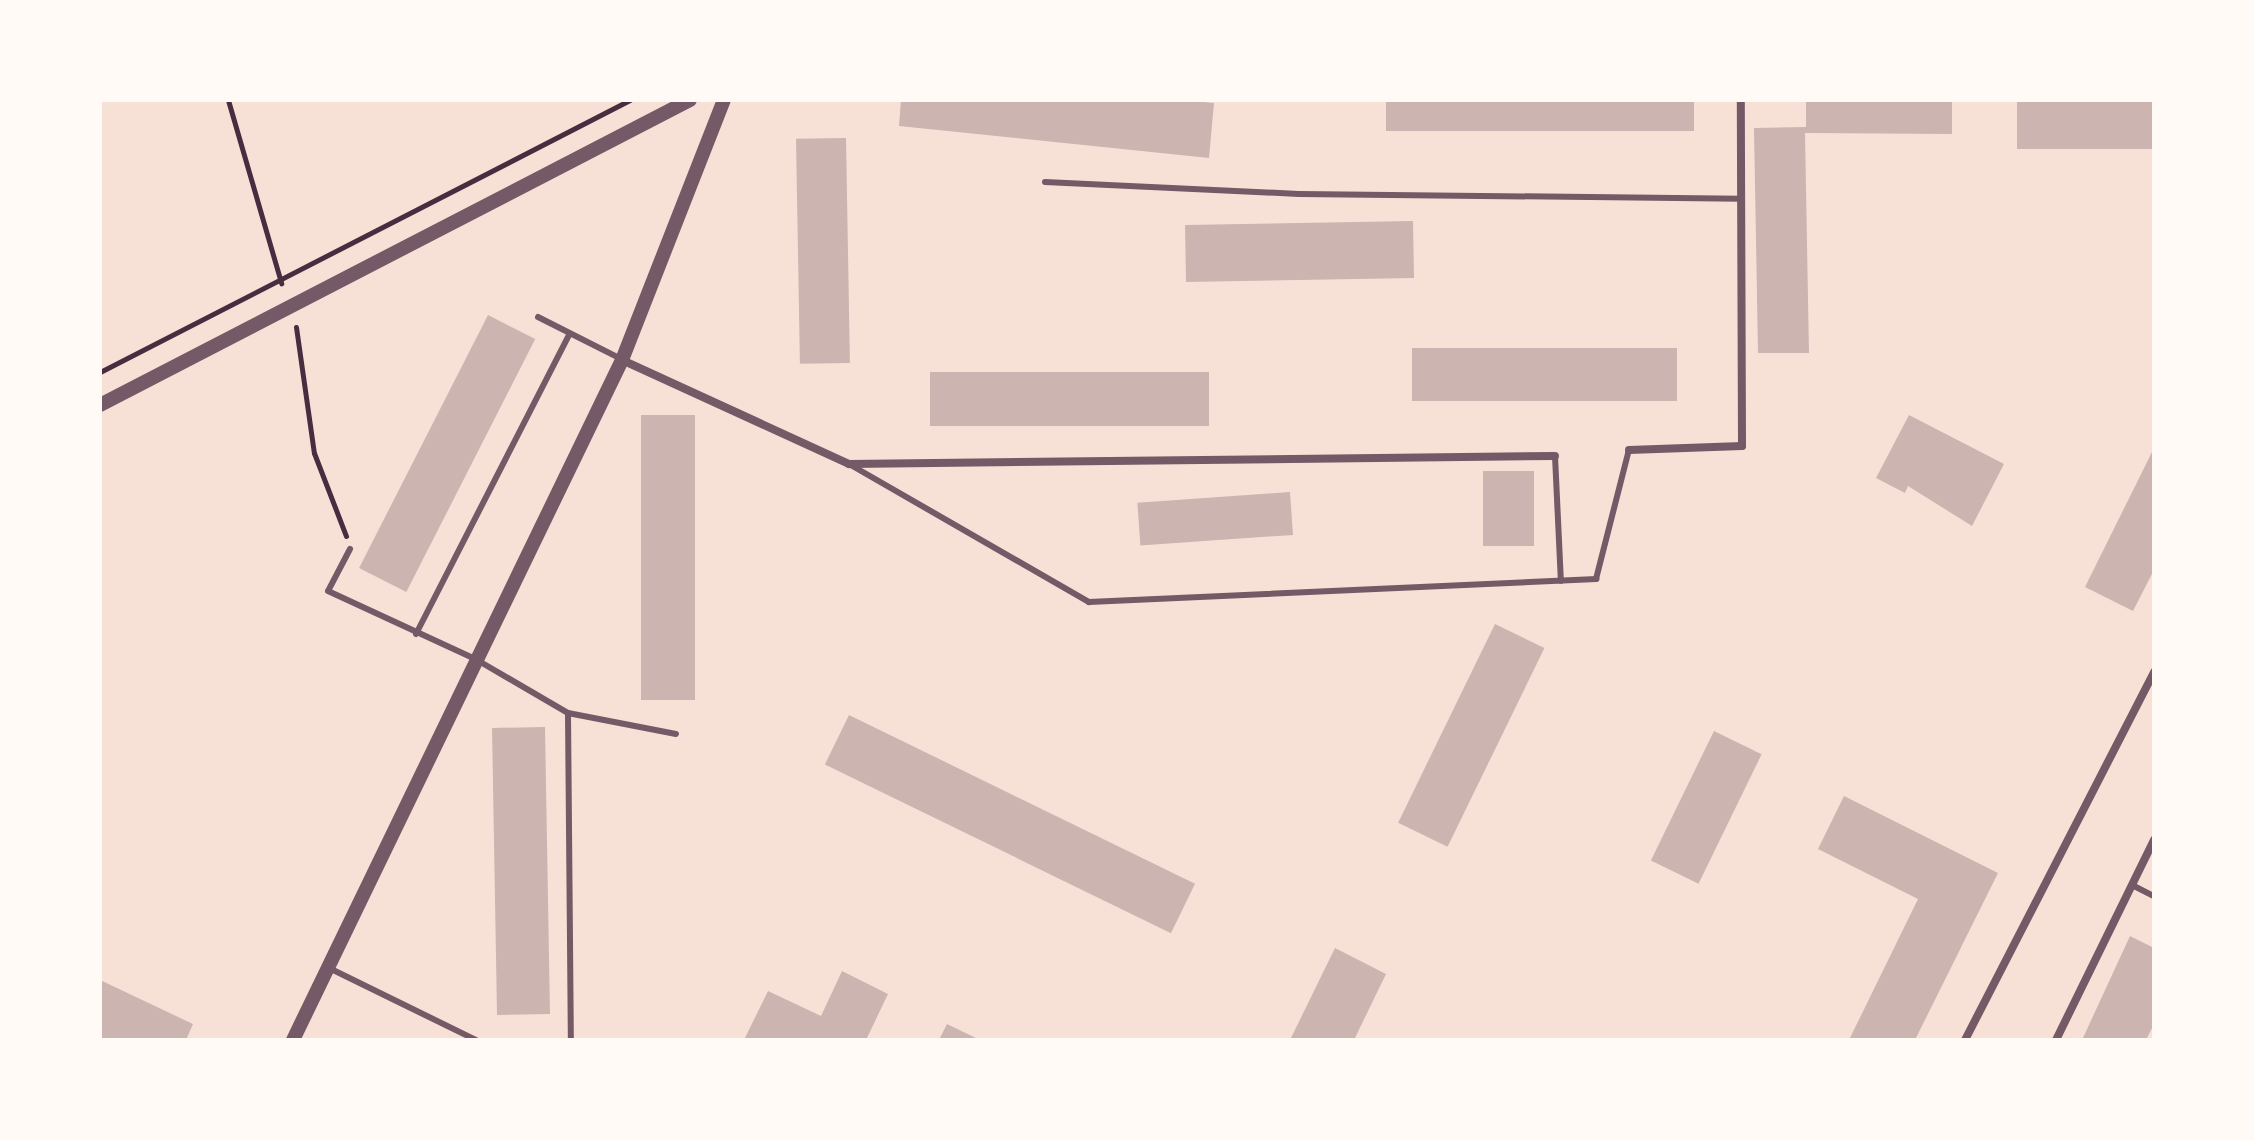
<!DOCTYPE html>
<html>
<head>
<meta charset="utf-8">
<style>
  body { margin:0 }
  #map { position:relative; width:2254px; height:1140px; overflow:hidden; background:#f7e1d7; font-family:Manrope,sans-serif }
  div>[style] { position:absolute }
  .building>* { inset:0; background:#ccb4b1; transform-origin:0 0 }
  .path>* { height:5px; margin:-2.5px; padding:0 2.5px; transform-origin:2.5px; border-radius:2.5px; background:#4a2c40 }
  .service>* { height:6px; margin:-3px; padding:0 3px; transform-origin:3px; border-radius:3px; background:#755966 }
  .minor>* { height:8px; margin:-4px; padding:0 4px; transform-origin:4px; border-radius:4px; background:#755966 }
  .tertiary>* { height:14px; margin:-7px; padding:0 7px; transform-origin:7px; border-radius:7px; background:#755966 }
  span { translate:-50% -50%; white-space:nowrap; text-align:center; line-height:1.15; -webkit-text-stroke:7px #fffaf5; paint-order:stroke }
  .frame { position:absolute; inset:0; border:102px solid #fffaf5; pointer-events:none }
</style>
</head>
<body>
<div id="map">
  <div class="building">
    <div style="clip-path:polygon(901px 100px,1183px 100px,1214px 103px,1209px 158px,899px 126px)"></div>
    <div style="left:1386px;top:100px;width:308px;height:31px"></div>
    <div style="clip-path:polygon(1806px 100px,1952px 100px,1952px 134px,1805px 133px,1809px 353px,1758px 353px,1754px 128px,1806px 127px)"></div>
    <div style="left:2017px;top:100px;width:137px;height:49px"></div>
    <div style="left:846px;top:138px;width:225px;height:50px;rotate:89deg"></div>
    <div style="left:1413px;top:221px;width:57px;height:228px;rotate:89deg"></div>
    <div style="left:488px;top:315px;width:53px;height:284px;rotate:27deg"></div>
    <div style="left:1412px;top:348px;width:265px;height:53px"></div>
    <div style="left:930px;top:372px;width:279px;height:54px"></div>
    <div style="left:641px;top:415px;width:54px;height:285px"></div>
    <div style="clip-path:polygon(1909px 415px,2004px 464px,1972px 526px,1908px 486px,1905px 493px,1876px 478px)"></div>
    <div style="clip-path:polygon(2154px 448px,2154px 570px,2133px 611px,2085px 587px)"></div>
    <div style="left:1483px;top:471px;width:51px;height:75px"></div>
    <div style="left:1290px;top:492px;width:43px;height:153px;rotate:86deg"></div>
    <div style="left:1495px;top:624px;width:55px;height:221px;rotate:26deg"></div>
    <div style="left:849px;top:715px;width:385px;height:55px;rotate:26deg"></div>
    <div style="left:545px;top:727px;width:287px;height:53px;rotate:89deg"></div>
    <div style="left:1714px;top:731px;width:53px;height:144px;rotate:26deg"></div>
    <div style="clip-path:polygon(1844px 796px,1998px 873px,1915px 1040px,1849px 1040px,1918px 899px,1818px 849px)"></div>
    <div style="clip-path:polygon(2130px 936px,2154px 948px,2154px 1024px,2146px 1040px,2082px 1040px)"></div>
    <div style="clip-path:polygon(1335px 948px,1386px 974px,1354px 1040px,1290px 1040px)"></div>
    <div style="clip-path:polygon(842px 971px,888px 994px,866px 1040px,744px 1040px,768px 991px,821px 1016px)"></div>
    <div style="clip-path:polygon(100px 980px,193px 1024px,186px 1040px,100px 1039px)"></div>
    <div style="clip-path:polygon(947px 1024px,980px 1040px,939px 1040px)"></div>
  </div>
  <div class="path">
    <div style="left:228px;top:100px;width:191px;rotate:73.8deg"></div>
    <div style="left:296px;top:327px;width:127px;rotate:81.9deg"></div>
    <div style="left:314px;top:453px;width:89px;rotate:68.9deg"></div>
    <div style="left:100px;top:372px;width:596px;rotate:-27.17deg"></div>
  </div>
  <div class="service">
    <div style="left:1045px;top:182px;width:254px;rotate:2.7deg"></div>
    <div style="left:1299px;top:194px;width:442px;rotate:0.6deg"></div>
    <div style="left:538px;top:317px;width:93px;rotate:26.8deg"></div>
    <div style="left:1555px;top:456px;width:125px;rotate:87.3deg"></div>
    <div style="left:849px;top:464px;width:277px;rotate:29.9deg"></div>
    <div style="left:1089px;top:602px;width:508px;rotate:-2.6deg"></div>
    <div style="left:1596px;top:579px;width:133px;rotate:-75.7deg"></div>
    <div style="left:350px;top:549px;width:47px;rotate:117.6deg"></div>
    <div style="left:328px;top:591px;width:164px;rotate:24.8deg"></div>
    <div style="left:477px;top:660px;width:105px;rotate:30.2deg"></div>
    <div style="left:568px;top:713px;width:327px;rotate:89.5deg"></div>
    <div style="left:416px;top:634px;width:336px;rotate:-62.9deg"></div>
    <div style="left:568px;top:713px;width:110px;rotate:11deg"></div>
    <div style="left:2132px;top:885px;width:25px;rotate:27deg"></div>
    <div style="left:329px;top:968px;width:164px;rotate:26.1deg"></div>
  </div>
  <div class="minor">
    <div style="left:622px;top:360px;width:250px;rotate:24.6deg"></div>
    <div style="left:849px;top:464px;width:706px;rotate:-0.65deg"></div>
    <div style="left:1629px;top:450px;width:113px;rotate:-2deg"></div>
    <div style="left:1742px;top:446px;width:346px;rotate:-90.2deg"></div>
    <div style="left:1965px;top:1040px;width:414px;rotate:-62.8deg"></div>
    <div style="left:2056px;top:1040px;width:223px;rotate:-63.9deg"></div>
  </div>
  <div class="tertiary">
    <div style="left:100px;top:405px;width:664px;rotate:-27.34deg"></div>
    <div style="left:293px;top:1040px;width:755px;rotate:-64.18deg"></div>
    <div style="left:622px;top:360px;width:279px;rotate:-68.6deg"></div>
  </div>
  <div class="frame"></div>
</div>
</body>
</html>
